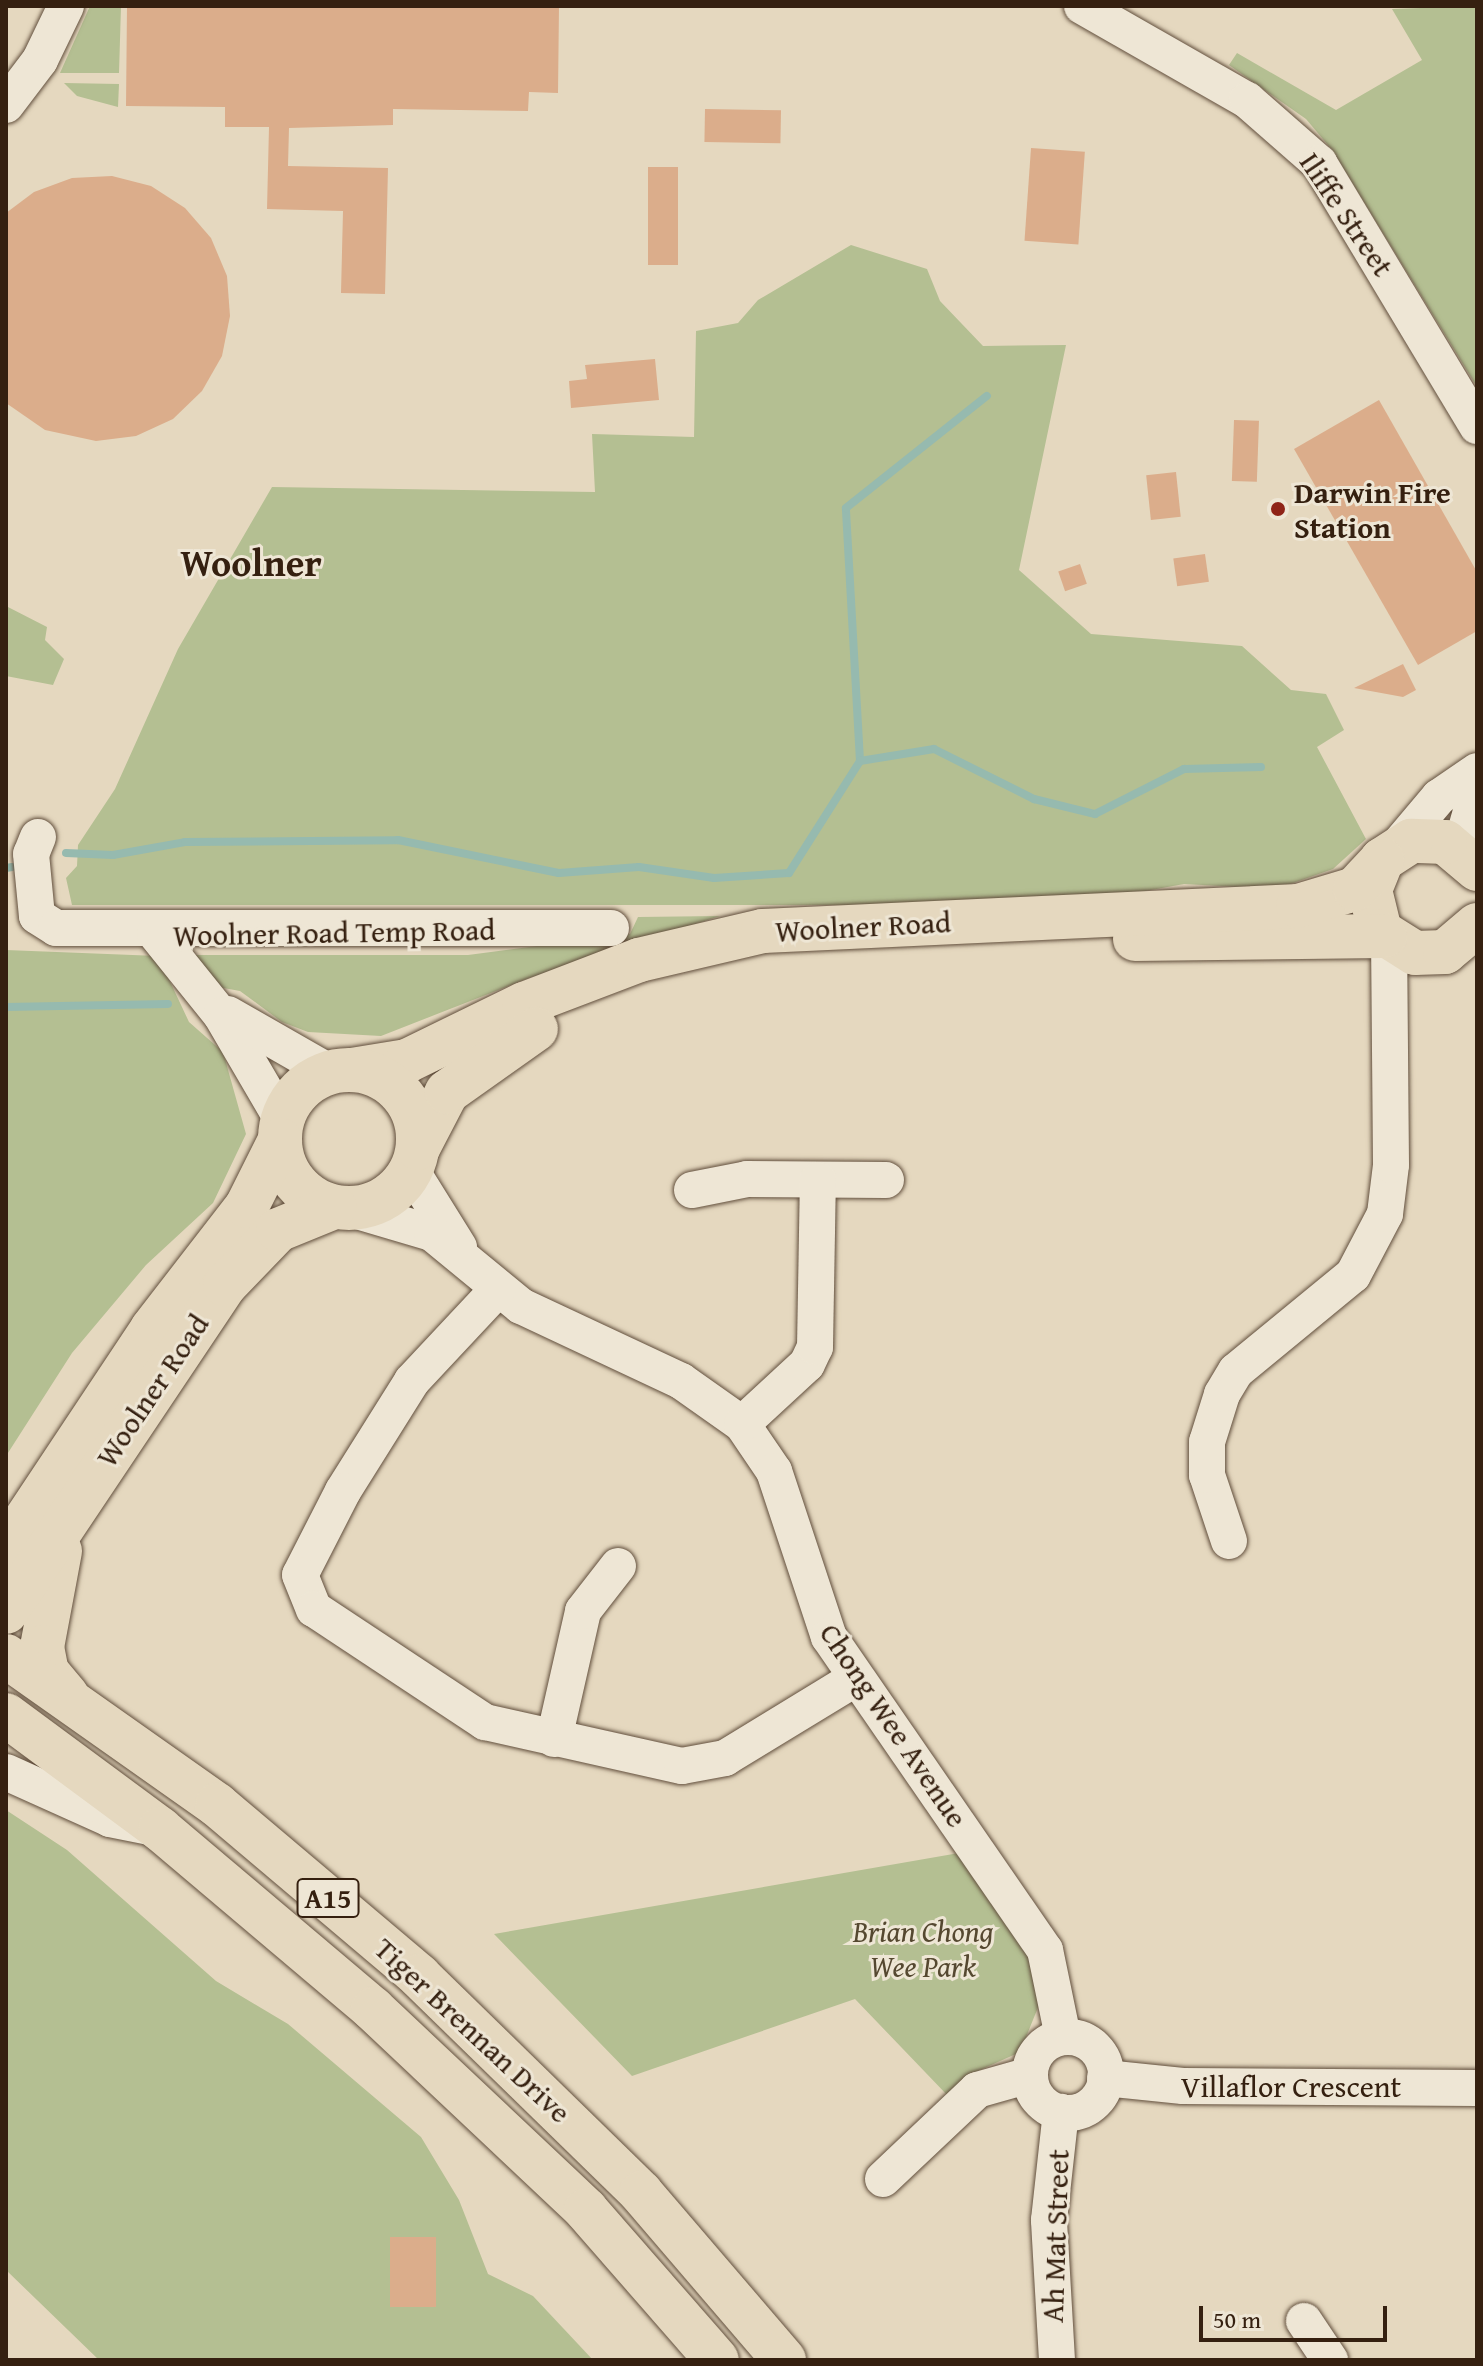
<!DOCTYPE html>
<html>
<head>
<meta charset="utf-8">
<style>
  body { margin:0 }
  #map { position:relative; width:1483px; height:2366px; overflow:hidden; background:#e5d8bf; font-family:"Gentium Book Plus",serif }
  div>[style] { position:absolute }
  .green>* { inset:0; background:#b4bf92 }
  .stream>* { height:8px; margin:-4px; padding:0 4px; transform-origin:4px; border-radius:4px; background:#96baaf }
  .building>* { inset:0; background:#dbad8b; transform-origin:0 0 }
  .roads { filter:drop-shadow(0 0 2px #614e3c) drop-shadow(0 0 2px #614e3c) }
  .minor>* { height:36px; margin:-18px; padding:0 18px; transform-origin:18px; border-radius:18px; background:#eee6d5 }
  .minor>.ring { margin:-18px; padding:0; box-sizing:content-box; background:none; border:36px solid #eee6d5; border-radius:50% }
  .major>* { height:44px; margin:-22px; padding:0 22px; transform-origin:22px; border-radius:22px; background:#e5d8bf }
  .major>.ring { margin:-22px; padding:0; box-sizing:content-box; background:none; border:44px solid #e5d8bf; border-radius:50% }
  .dots>* { width:22px; height:22px; translate:-50% -50%; box-sizing:border-box; border:4px solid #eee6d5; border-radius:50% }
  span { translate:-50% -50%; white-space:nowrap; text-align:center; line-height:1.15; -webkit-text-stroke:6px #eee6d5; paint-order:stroke }
  .shield-label span { padding:2px 6px; background:#eee6d5; border:2px solid; border-radius:6px; -webkit-text-stroke-width:0 }
  .shield-label { font-size:28px; color:#352010; font-weight:700 }
  .street-label { font-size:30px; color:#352010 }
  .poi-label { font-size:30px; color:#352010; font-weight:700 }
  .left { translate:0 -50%; text-align:left }
  .park-label { font-size:30px; color:#554830; font-style:italic }
  .district-label { font-size:38px; color:#352010; font-weight:700 }
  .frame { position:absolute; inset:0; border:8px solid #352010; pointer-events:none }
  .scale { position:absolute; left:1199px; top:2306px; width:188px; height:36px; box-sizing:border-box; border:4px solid #352010; border-top:0; padding-left:10px; font-size:24px; line-height:28px; white-space:nowrap; color:#352010; -webkit-text-stroke:6px #eee6d5; paint-order:stroke }
</style>
</head>
<body>
<div id="map">
  <div class="green">
    <div style="clip-path:polygon(90px 6px,121px 6px,119px 73px,60px 73px)"></div>
    <div style="clip-path:polygon(1477px 6px,1477px 387px,1333px 151px,1306px 119px,1229px 65px,1237px 53px,1336px 110px,1422px 60px,1392px 9px)"></div>
    <div style="clip-path:polygon(64px 83px,119px 84px,118px 107px,77px 96px)"></div>
    <div style="clip-path:polygon(851px 245px,927px 269px,940px 301px,983px 346px,1066px 345px,1019px 570px,1091px 634px,1242px 646px,1291px 690px,1326px 694px,1344px 730px,1317px 747px,1366px 839px,1333px 869px,1276px 889px,1184px 884px,1069px 905px,72px 905px,66px 878px,77px 866px,78px 845px,115px 789px,178px 649px,272px 487px,595px 492px,592px 434px,694px 437px,696px 331px,738px 323px,758px 300px)"></div>
    <div style="clip-path:polygon(6px 606px,47px 627px,45px 640px,64px 659px,53px 685px,6px 676px)"></div>
    <div style="clip-path:polygon(720px 916px,529px 978px,381px 1036px,308px 1032px,282px 1022px,240px 991px,218px 987px,193px 955px,468px 955px,630px 934px,638px 917px)"></div>
    <div style="clip-path:polygon(6px 950px,158px 956px,189px 1022px,223px 1052px,246px 1134px,213px 1203px,146px 1265px,72px 1353px,6px 1456px)"></div>
    <div style="clip-path:polygon(6px 1810px,67px 1850px,216px 1981px,288px 2024px,421px 2137px,459px 2200px,488px 2274px,533px 2296px,593px 2360px,99px 2360px,6px 2270px)"></div>
    <div style="clip-path:polygon(959px 1853px,1032px 1958px,1039px 2005px,1020px 2052px,980px 2070px,949px 2097px,855px 1999px,632px 2076px,494px 1934px)"></div>
  </div>
  <div class="stream">
    <div style="left:860px;top:761px;width:253px;rotate:-93.2deg"></div>
    <div style="left:846px;top:508px;width:180px;rotate:-38.5deg"></div>
    <div style="left:66px;top:853px;width:47px;rotate:2.4deg"></div>
    <div style="left:113px;top:855px;width:73px;rotate:-10.2deg"></div>
    <div style="left:185px;top:842px;width:213px;rotate:-0.5deg"></div>
    <div style="left:398px;top:840px;width:164px;rotate:11.6deg"></div>
    <div style="left:559px;top:873px;width:80px;rotate:-4.3deg"></div>
    <div style="left:639px;top:867px;width:76px;rotate:8.3deg"></div>
    <div style="left:714px;top:878px;width:75px;rotate:-3.8deg"></div>
    <div style="left:789px;top:873px;width:133px;rotate:-57.6deg"></div>
    <div style="left:860px;top:761px;width:75px;rotate:-9.2deg"></div>
    <div style="left:934px;top:749px;width:112px;rotate:26.6deg"></div>
    <div style="left:1034px;top:799px;width:63px;rotate:13.8deg"></div>
    <div style="left:1095px;top:814px;width:100px;rotate:-26.8deg"></div>
    <div style="left:1184px;top:769px;width:77px;rotate:-1.5deg"></div>
    <div style="left:6px;top:868px;width:6px;rotate:-9deg"></div>
    <div style="left:6px;top:1007px;width:162px;rotate:-1.1deg"></div>
  </div>
  <div class="building">
    <div style="clip-path:polygon(127px 6px,559px 6px,558px 93px,529px 92px,528px 111px,393px 109px,393px 125px,289px 128px,288px 166px,388px 168px,385px 294px,341px 293px,343px 211px,267px 209px,269px 127px,225px 127px,225px 107px,126px 106px)"></div>
    <div style="left:705px;top:109px;width:76px;height:33px;rotate:1deg"></div>
    <div style="left:1031px;top:148px;width:54px;height:93px;rotate:4deg"></div>
    <div style="left:648px;top:167px;width:30px;height:98px"></div>
    <div style="clip-path:polygon(112px 176px,151px 186px,185px 208px,211px 238px,227px 276px,230px 316px,222px 356px,202px 391px,173px 419px,136px 436px,96px 441px,45px 430px,6px 403px,6px 213px,34px 192px,72px 178px)"></div>
    <div style="clip-path:polygon(655px 359px,659px 400px,571px 408px,569px 381px,587px 379px,585px 365px)"></div>
    <div style="clip-path:polygon(1379px 400px,1477px 572px,1477px 631px,1418px 665px,1294px 449px)"></div>
    <div style="left:1234px;top:420px;width:25px;height:61px;rotate:2deg"></div>
    <div style="left:1176px;top:472px;width:45px;height:30px;rotate:84deg"></div>
    <div style="left:1205px;top:554px;width:28px;height:32px;rotate:82deg"></div>
    <div style="left:1080px;top:564px;width:21px;height:23px;rotate:71deg"></div>
    <div style="clip-path:polygon(1403px 664px,1416px 690px,1403px 697px,1354px 688px)"></div>
    <div style="left:390px;top:2237px;width:46px;height:70px"></div>
  </div>
  <div class="roads">
    <div class="minor">
      <div style="left:1082px;top:6px;width:190px;rotate:29.7deg"></div>
      <div style="left:1247px;top:100px;width:96px;rotate:41.2deg"></div>
      <div style="left:1319px;top:163px;width:307px;rotate:59deg"></div>
      <div style="left:6px;top:105px;width:56px;rotate:-52.9deg"></div>
      <div style="left:40px;top:60px;width:60px;rotate:-64.3deg"></div>
      <div style="left:38px;top:837px;width:18px;rotate:112deg"></div>
      <div style="left:31px;top:854px;width:62px;rotate:84.5deg"></div>
      <div style="left:37px;top:916px;width:22px;rotate:32deg"></div>
      <div style="left:56px;top:928px;width:555px"></div>
      <div style="left:1395px;top:849px;width:68px;rotate:-49.8deg"></div>
      <div style="left:1439px;top:797px;width:46px;rotate:-34.4deg"></div>
      <div style="left:1460px;top:850px;width:62px;rotate:-74.2deg"></div>
      <div style="left:155px;top:933px;width:105px;rotate:51.2deg"></div>
      <div style="left:221px;top:1015px;width:123px;rotate:59.7deg"></div>
      <div style="left:228px;top:1014px;width:119px;rotate:29.8deg"></div>
      <div style="left:411px;top:1170px;width:91px;rotate:58.1deg"></div>
      <div style="left:692px;top:1190px;width:56px;rotate:-11.3deg"></div>
      <div style="left:747px;top:1179px;width:139px;rotate:0.4deg"></div>
      <div style="left:347px;top:1208px;width:89px;rotate:16.4deg"></div>
      <div style="left:432px;top:1233px;width:115px;rotate:39.4deg"></div>
      <div style="left:521px;top:1306px;width:177px;rotate:25.1deg"></div>
      <div style="left:681px;top:1381px;width:75px;rotate:35.2deg"></div>
      <div style="left:742px;top:1424px;width:57px;rotate:55.8deg"></div>
      <div style="left:774px;top:1471px;width:175px;rotate:71.7deg"></div>
      <div style="left:829px;top:1637px;width:380px;rotate:55.4deg"></div>
      <div style="left:1045px;top:1950px;width:89px;rotate:78.3deg"></div>
      <div style="left:498px;top:1289px;width:126px;rotate:133.1deg"></div>
      <div style="left:412px;top:1381px;width:130px;rotate:122.1deg"></div>
      <div style="left:343px;top:1491px;width:94px;rotate:117.1deg"></div>
      <div style="left:300px;top:1575px;width:37px;rotate:68deg"></div>
      <div style="left:314px;top:1609px;width:205px;rotate:33.5deg"></div>
      <div style="left:485px;top:1722px;width:202px;rotate:12.6deg"></div>
      <div style="left:682px;top:1766px;width:44px;rotate:-10.5deg"></div>
      <div style="left:725px;top:1758px;width:153px;rotate:-31.4deg"></div>
      <div style="left:742px;top:1424px;width:88px;rotate:-42.7deg"></div>
      <div style="left:807px;top:1364px;width:19px;rotate:-65deg"></div>
      <div style="left:815px;top:1347px;width:167px;rotate:-89deg"></div>
      <div style="left:1229px;top:1541px;width:70px;rotate:-108.4deg"></div>
      <div style="left:1207px;top:1475px;width:33px;rotate:-90deg"></div>
      <div style="left:1207px;top:1442px;width:50px;rotate:-72.6deg"></div>
      <div style="left:1222px;top:1394px;width:27px;rotate:-59deg"></div>
      <div style="left:1236px;top:1371px;width:151px;rotate:-39.4deg"></div>
      <div style="left:1353px;top:1275px;width:69px;rotate:-62.3deg"></div>
      <div style="left:1385px;top:1214px;width:49px;rotate:-83deg"></div>
      <div style="left:1391px;top:1165px;width:224px;rotate:-90.5deg"></div>
      <div style="left:554px;top:1739px;width:131px;rotate:-77.2deg"></div>
      <div style="left:583px;top:1611px;width:57px;rotate:-52.1deg"></div>
      <div style="left:6px;top:1772px;width:114px;rotate:24.3deg"></div>
      <div style="left:110px;top:1819px;width:46px;rotate:11.3deg"></div>
      <div class="ring" style="left:1030px;top:2037px;width:40px;height:40px"></div>
      <div style="left:1105px;top:2078px;width:78px;rotate:5.9deg"></div>
      <div style="left:1183px;top:2086px;width:294px;rotate:0.4deg"></div>
      <div style="left:883px;top:2179px;width:129px;rotate:-43.4deg"></div>
      <div style="left:977px;top:2090px;width:55px;rotate:-15.8deg"></div>
      <div style="left:1304px;top:2321px;width:47px;rotate:56.3deg"></div>
      <div style="left:1057px;top:2360px;width:140px;rotate:-93.3deg"></div>
      <div style="left:1049px;top:2220px;width:109px;rotate:-83.7deg"></div>
    </div>
    <div class="major">
      <div style="left:1477px;top:869px;width:42px;rotate:-139.8deg"></div>
      <div style="left:1445px;top:842px;width:34px;rotate:-178deg"></div>
      <div style="left:1411px;top:841px;width:35px;rotate:147deg"></div>
      <div style="left:1382px;top:860px;width:32px;rotate:112deg"></div>
      <div style="left:1370px;top:890px;width:42px;rotate:76.3deg"></div>
      <div style="left:1380px;top:931px;width:41px;rotate:32.2deg"></div>
      <div style="left:1415px;top:953px;width:30px;rotate:-2deg"></div>
      <div style="left:1445px;top:952px;width:42px;rotate:-40.2deg"></div>
      <div style="left:1135px;top:939px;width:250px;rotate:-0.7deg"></div>
      <div style="left:352px;top:1070px;width:56px;rotate:-9.3deg"></div>
      <div style="left:407px;top:1061px;width:130px;rotate:-26deg"></div>
      <div style="left:524px;top:1004px;width:123px;rotate:-20.9deg"></div>
      <div style="left:639px;top:960px;width:127px;rotate:-13.2deg"></div>
      <div style="left:763px;top:931px;width:536px;rotate:-2.68deg"></div>
      <div style="left:1298px;top:906px;width:59px;rotate:-16.6deg"></div>
      <div style="left:1355px;top:889px;width:40px;rotate:-47deg"></div>
      <div class="ring" style="left:280px;top:1070px;width:94px;height:94px"></div>
      <div style="left:418px;top:1148px;width:63px;rotate:-62.6deg"></div>
      <div style="left:447px;top:1092px;width:109px;rotate:-35.3deg"></div>
      <div style="left:6px;top:1549px;width:264px;rotate:-56.4deg"></div>
      <div style="left:152px;top:1329px;width:155px;rotate:-52.3deg"></div>
      <div style="left:247px;top:1206px;width:74px;rotate:-63.4deg"></div>
      <div style="left:60px;top:1551px;width:98px;rotate:100.6deg"></div>
      <div style="left:42px;top:1647px;width:25px;rotate:79deg"></div>
      <div style="left:47px;top:1672px;width:31px;rotate:50deg"></div>
      <div style="left:6px;top:1612px;width:394px;rotate:-56.2deg"></div>
      <div style="left:225px;top:1285px;width:76px;rotate:-46.1deg"></div>
      <div style="left:278px;top:1230px;width:61px;rotate:-22.3deg"></div>
      <div style="left:6px;top:1656px;width:258px;rotate:35.2deg"></div>
      <div style="left:217px;top:1805px;width:265px;rotate:40.2deg"></div>
      <div style="left:419px;top:1976px;width:310px;rotate:44.3deg"></div>
      <div style="left:641px;top:2193px;width:220px;rotate:49.4deg"></div>
      <div style="left:6px;top:1715px;width:192px;rotate:36.5deg"></div>
      <div style="left:160px;top:1829px;width:279px;rotate:40.2deg"></div>
      <div style="left:373px;top:2009px;width:293px;rotate:43.3deg"></div>
      <div style="left:586px;top:2210px;width:199px;rotate:48.9deg"></div>
    </div>
  </div>
  <div class="dots">
    <div style="left:1278px;top:509px;background:#8f2418"></div>
  </div>
  <div class="shield-label">
    <span style="left:328px;top:1898px">A15</span>
  </div>
  <div class="street-label">
    <span style="left:1347px;top:214px;rotate:56deg">Iliffe Street</span>
    <span style="left:863px;top:926px;rotate:-3deg">Woolner Road</span>
    <span style="left:334px;top:932px;rotate:-1deg">Woolner Road Temp Road</span>
    <span style="left:152px;top:1390px;rotate:-56deg">Woolner Road</span>
    <span style="left:894px;top:1725px;rotate:56deg">Chong Wee Avenue</span>
    <span style="left:473px;top:2030px;rotate:43deg">Tiger Brennan Drive</span>
    <span style="left:1291px;top:2086px">Villaflor Crescent</span>
    <span style="left:1055px;top:2236px;rotate:-88deg">Ah Mat Street</span>
  </div>
  <div class="poi-label">
    <span class="left" style="left:1294px;top:509px">Darwin Fire<br>Station</span>
  </div>
  <div class="park-label">
    <span style="left:923px;top:1948px">Brian Chong<br>Wee Park</span>
  </div>
  <div class="district-label">
    <span style="left:251px;top:563px">Woolner</span>
  </div>
  <div class="frame"></div>
  <div class="scale">50 m</div>
</div>
</body>
</html>
